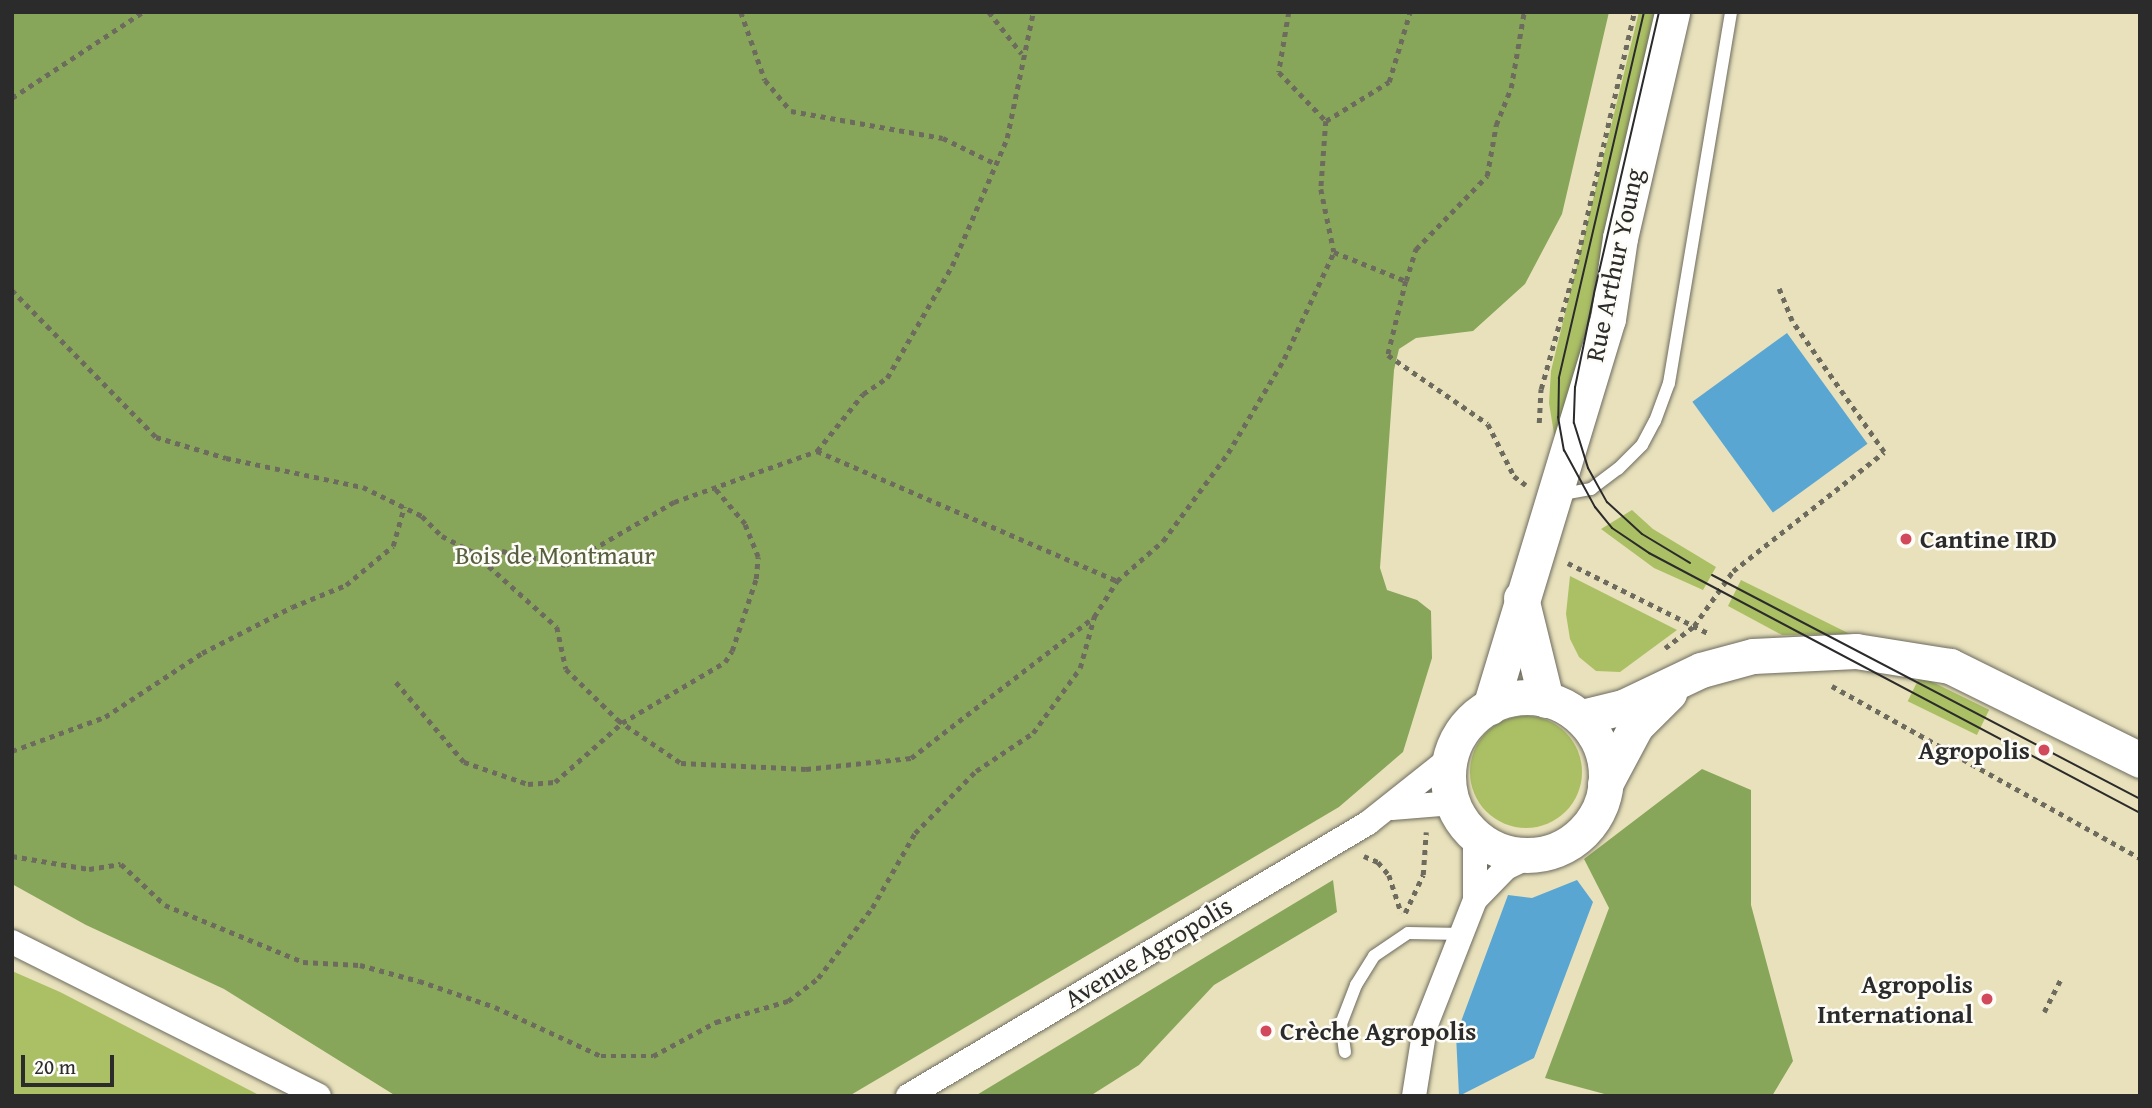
<!DOCTYPE html>
<html>
<head>
<meta charset="utf-8">
<style>
  body { margin:0 }
  #map { position:relative; width:2152px; height:1108px; overflow:hidden; background:#e8e1bc; font-family:"Gentium Book Plus",serif }
  div>[style] { position:absolute }
  .green>* { inset:0; background:#abc064; transform-origin:0 0 }
  .round { border-radius:50% }
  .forest>* { inset:0; background:#88a65a }
  .water>* { inset:0; background:#5aa6d3; transform-origin:0 0 }
  .path>* { height:4.5px; margin-top:-2.25px; transform-origin:0; background:repeating-linear-gradient(90deg,#6d6b5e 0 5px,transparent 0 10px) }
  .roads { filter:drop-shadow(0 0 2px #6d6b5e) drop-shadow(0 0 2px #6d6b5e) }
  .lane>* { height:12px; margin:-6px; padding:0 6px; transform-origin:6px; border-radius:6px; background:#fff }
  .street>* { height:24px; margin:-12px; padding:0 12px; transform-origin:12px; border-radius:12px; background:#fff }
  .secondary>* { height:35px; margin:-17.5px; padding:0 17.5px; transform-origin:17.5px; border-radius:17.5px; background:#fff }
  .secondary>.ring { margin:-17.5px; padding:0; box-sizing:content-box; background:none; border:35px solid #fff; border-radius:50% }
  .tram>* { height:2px; margin:-1px; padding:0 1px; transform-origin:1px; border-radius:1px; background:#2b2b2b }
  .dots>* { width:19px; height:19px; translate:-50% -50%; box-sizing:border-box; border:4px solid #fdfcf7; border-radius:50% }
  span { translate:-50% -50%; white-space:nowrap; text-align:center; line-height:1.15; -webkit-text-stroke:5px #fdfcf7; paint-order:stroke }
  .street-label { font-size:26px; color:#2b2b2b }
  .poi-label { font-size:26px; color:#2b2b2b; font-weight:700 }
  .left { translate:0 -50%; text-align:left }
  .right { translate:-100% -50%; text-align:right }
  .park-label { font-size:26px; color:#585f3f }
  .frame { position:absolute; inset:0; border:14px solid #2b2b2b; pointer-events:none }
  .scale { position:absolute; left:21px; top:1055px; width:93px; height:32px; box-sizing:border-box; border:4px solid #2b2b2b; border-top:0; padding-left:9px; font-size:21px; line-height:24px; white-space:nowrap; color:#2b2b2b; -webkit-text-stroke:5px #fdfcf7; paint-order:stroke }
</style>
</head>
<body>
<div id="map">
  <div class="green">
    <div style="clip-path:polygon(1639px 12px,1664px 12px,1558px 458px,1549px 403px,1551px 371px)"></div>
    <div style="clip-path:polygon(1632px 510px,1653px 529px,1716px 567px,1703px 590px,1654px 568px,1601px 529px)"></div>
    <div style="clip-path:polygon(1570px 576px,1677px 630px,1620px 672px,1596px 671px,1579px 657px,1570px 639px,1566px 614px)"></div>
    <div style="clip-path:polygon(1741px 580px,1850px 634px,1782px 635px,1728px 606px)"></div>
    <div style="left:1920px;top:676px;width:77px;height:28px;rotate:26deg"></div>
    <div class="round" style="left:1470px;top:716px;width:112px;height:112px"></div>
    <div style="clip-path:polygon(12px 971px,60px 992px,261px 1096px,12px 1096px)"></div>
  </div>
  <div class="forest">
    <div style="clip-path:polygon(12px 12px,1609px 12px,1562px 214px,1525px 284px,1473px 331px,1416px 338px,1399px 349px,1394px 370px,1380px 568px,1387px 590px,1417px 600px,1431px 611px,1432px 658px,1403px 752px,1339px 807px,849px 1096px,396px 1096px,224px 989px,86px 925px,12px 884px)"></div>
    <div style="clip-path:polygon(1702px 769px,1751px 790px,1751px 905px,1793px 1061px,1772px 1096px,1612px 1096px,1545px 1078px,1609px 908px,1584px 859px)"></div>
    <div style="clip-path:polygon(1333px 880px,1337px 912px,1214px 985px,1139px 1065px,1090px 1096px,975px 1096px)"></div>
  </div>
  <div class="water">
    <div style="left:1787px;top:333px;width:137px;height:117px;rotate:54deg"></div>
    <div style="clip-path:polygon(1577px 880px,1593px 902px,1534px 1058px,1459px 1096px,1456px 1035px,1508px 895px,1532px 898px)"></div>
  </div>
  <div class="path">
    <div style="left:741px;top:12px;width:72px;rotate:70.6deg"></div>
    <div style="left:765px;top:80px;width:40px;rotate:50deg"></div>
    <div style="left:791px;top:111px;width:154px;rotate:10.1deg"></div>
    <div style="left:943px;top:138px;width:59px;rotate:26.1deg"></div>
    <div style="left:989px;top:12px;width:53px;rotate:51.8deg"></div>
    <div style="left:1289px;top:12px;width:61px;rotate:99.5deg"></div>
    <div style="left:1279px;top:72px;width:68px;rotate:46.2deg"></div>
    <div style="left:1326px;top:121px;width:68px;rotate:94.2deg"></div>
    <div style="left:1321px;top:189px;width:64px;rotate:78.3deg"></div>
    <div style="left:12px;top:98px;width:157px;rotate:-33.3deg"></div>
    <div style="left:1326px;top:121px;width:74px;rotate:-31.8deg"></div>
    <div style="left:1389px;top:82px;width:73px;rotate:-73.3deg"></div>
    <div style="left:1406px;top:281px;width:34px;rotate:-73deg"></div>
    <div style="left:1416px;top:249px;width:102px;rotate:-45.8deg"></div>
    <div style="left:1487px;top:176px;width:52px;rotate:-80deg"></div>
    <div style="left:1496px;top:125px;width:40px;rotate:-68deg"></div>
    <div style="left:1511px;top:88px;width:77px;rotate:-80.3deg"></div>
    <div style="left:12px;top:290px;width:206px;rotate:45.6deg"></div>
    <div style="left:156px;top:437px;width:73px;rotate:16.7deg"></div>
    <div style="left:226px;top:458px;width:140px;rotate:12deg"></div>
    <div style="left:363px;top:487px;width:66px;rotate:26.2deg"></div>
    <div style="left:422px;top:516px;width:28px;rotate:45deg"></div>
    <div style="left:442px;top:536px;width:35px;rotate:27deg"></div>
    <div style="left:473px;top:552px;width:29px;rotate:-2deg"></div>
    <div style="left:502px;top:551px;width:66px;rotate:12.3deg"></div>
    <div style="left:566px;top:565px;width:125px;rotate:-30.3deg"></div>
    <div style="left:674px;top:502px;width:152px;rotate:-19.6deg"></div>
    <div style="left:817px;top:451px;width:73px;rotate:-51.1deg"></div>
    <div style="left:863px;top:394px;width:29px;rotate:-34deg"></div>
    <div style="left:887px;top:378px;width:129px;rotate:-59.9deg"></div>
    <div style="left:952px;top:266px;width:139px;rotate:-66.7deg"></div>
    <div style="left:1007px;top:138px;width:129px;rotate:-78.3deg"></div>
    <div style="left:1539px;top:423px;width:34px;rotate:-87deg"></div>
    <div style="left:1541px;top:389px;width:130px;rotate:-74.4deg"></div>
    <div style="left:1576px;top:264px;width:259px;rotate:-77deg"></div>
    <div style="left:817px;top:451px;width:327px;rotate:23.4deg"></div>
    <div style="left:474px;top:553px;width:111px;rotate:41.7deg"></div>
    <div style="left:557px;top:627px;width:43px;rotate:77.9deg"></div>
    <div style="left:566px;top:669px;width:73px;rotate:44.4deg"></div>
    <div style="left:618px;top:720px;width:76px;rotate:34.3deg"></div>
    <div style="left:681px;top:763px;width:125px;rotate:2.7deg"></div>
    <div style="left:806px;top:769px;width:106px;rotate:-6deg"></div>
    <div style="left:911px;top:758px;width:231px;rotate:-37.6deg"></div>
    <div style="left:1568px;top:563px;width:157px;rotate:26.6deg"></div>
    <div style="left:1665px;top:648px;width:36px;rotate:-37deg"></div>
    <div style="left:1694px;top:626px;width:67px;rotate:-54.7deg"></div>
    <div style="left:1733px;top:571px;width:192px;rotate:-38.2deg"></div>
    <div style="left:1884px;top:452px;width:160px;rotate:-125.1deg"></div>
    <div style="left:1792px;top:321px;width:35px;rotate:-112deg"></div>
    <div style="left:396px;top:682px;width:105px;rotate:49.6deg"></div>
    <div style="left:464px;top:762px;width:68px;rotate:19deg"></div>
    <div style="left:528px;top:784px;width:27px;rotate:-4deg"></div>
    <div style="left:555px;top:782px;width:89px;rotate:-41.4deg"></div>
    <div style="left:622px;top:723px;width:120px;rotate:-30.6deg"></div>
    <div style="left:725px;top:662px;width:13px;rotate:-58deg"></div>
    <div style="left:732px;top:651px;width:76px;rotate:-71.6deg"></div>
    <div style="left:756px;top:579px;width:22px;rotate:-85deg"></div>
    <div style="left:758px;top:557px;width:35px;rotate:-112deg"></div>
    <div style="left:745px;top:524px;width:46px;rotate:-130.6deg"></div>
    <div style="left:1832px;top:686px;width:353px;rotate:29.2deg"></div>
    <div style="left:12px;top:751px;width:99px;rotate:-20.1deg"></div>
    <div style="left:105px;top:717px;width:116px;rotate:-33.4deg"></div>
    <div style="left:202px;top:653px;width:101px;rotate:-27.1deg"></div>
    <div style="left:292px;top:607px;width:58px;rotate:-22.2deg"></div>
    <div style="left:346px;top:585px;width:61px;rotate:-39.7deg"></div>
    <div style="left:393px;top:546px;width:41px;rotate:-74.2deg"></div>
    <div style="left:12px;top:856px;width:78px;rotate:9.6deg"></div>
    <div style="left:89px;top:869px;width:32px;rotate:-9deg"></div>
    <div style="left:121px;top:864px;width:60px;rotate:43deg"></div>
    <div style="left:165px;top:905px;width:149px;rotate:22.4deg"></div>
    <div style="left:303px;top:962px;width:57px;rotate:3deg"></div>
    <div style="left:360px;top:965px;width:61px;rotate:15.2deg"></div>
    <div style="left:419px;top:981px;width:80px;rotate:18.9deg"></div>
    <div style="left:495px;top:1007px;width:117px;rotate:24.8deg"></div>
    <div style="left:601px;top:1056px;width:52px"></div>
    <div style="left:653px;top:1056px;width:72px;rotate:-28.4deg"></div>
    <div style="left:716px;top:1022px;width:75px;rotate:-16.3deg"></div>
    <div style="left:788px;top:1001px;width:38px;rotate:-37deg"></div>
    <div style="left:818px;top:978px;width:88px;rotate:-52.4deg"></div>
    <div style="left:872px;top:908px;width:86px;rotate:-60.2deg"></div>
    <div style="left:915px;top:833px;width:87px;rotate:-45.5deg"></div>
    <div style="left:976px;top:771px;width:69px;rotate:-33.7deg"></div>
    <div style="left:1033px;top:733px;width:80px;rotate:-54.1deg"></div>
    <div style="left:1080px;top:668px;width:53px;rotate:-74.6deg"></div>
    <div style="left:1094px;top:617px;width:43px;rotate:-57.4deg"></div>
    <div style="left:1117px;top:581px;width:61px;rotate:-41deg"></div>
    <div style="left:1163px;top:541px;width:109px;rotate:-53.5deg"></div>
    <div style="left:1228px;top:453px;width:109px;rotate:-59.2deg"></div>
    <div style="left:1284px;top:359px;width:118px;rotate:-65deg"></div>
    <div style="left:1334px;top:252px;width:78px;rotate:21.9deg"></div>
    <div style="left:1406px;top:281px;width:76px;rotate:103.7deg"></div>
    <div style="left:1388px;top:355px;width:121px;rotate:34.6deg"></div>
    <div style="left:1488px;top:424px;width:58px;rotate:63.4deg"></div>
    <div style="left:1514px;top:476px;width:15px;rotate:37deg"></div>
    <div style="left:1364px;top:856px;width:15px;rotate:23deg"></div>
    <div style="left:1378px;top:862px;width:17px;rotate:50deg"></div>
    <div style="left:1389px;top:875px;width:40px;rotate:72deg"></div>
    <div style="left:1405px;top:913px;width:42px;rotate:-64.7deg"></div>
    <div style="left:1423px;top:875px;width:43px;rotate:-86deg"></div>
    <div style="left:2044px;top:1012px;width:36px;rotate:-63deg"></div>
  </div>
  <div class="roads">
    <div class="lane">
      <div style="left:1557px;top:495px;width:35px;rotate:-10deg"></div>
      <div style="left:1591px;top:489px;width:34px;rotate:-37deg"></div>
      <div style="left:1618px;top:469px;width:34px;rotate:-45deg"></div>
      <div style="left:1642px;top:445px;width:27px;rotate:-62deg"></div>
      <div style="left:1655px;top:421px;width:40px;rotate:-69.8deg"></div>
      <div style="left:1669px;top:383px;width:376px;rotate:-80.5deg"></div>
      <div style="left:1345px;top:1052px;width:28px;rotate:-98deg"></div>
      <div style="left:1341px;top:1024px;width:42px;rotate:-69deg"></div>
      <div style="left:1356px;top:985px;width:34px;rotate:-58deg"></div>
      <div style="left:1374px;top:956px;width:41px;rotate:-34.1deg"></div>
      <div style="left:1408px;top:933px;width:55px;rotate:1deg"></div>
    </div>
    <div class="street">
      <div style="left:1392px;top:808px;width:61px;rotate:-4.7deg"></div>
      <div style="left:1475px;top:835px;width:65px;rotate:90deg"></div>
      <div style="left:12px;top:942px;width:343px;rotate:26.6deg"></div>
      <div style="left:908px;top:1096px;width:535px;rotate:-30.69deg"></div>
      <div style="left:1368px;top:823px;width:106px;rotate:-38.5deg"></div>
      <div style="left:1414px;top:1096px;width:70px;rotate:-80.9deg"></div>
      <div style="left:1425px;top:1027px;width:136px;rotate:-68.5deg"></div>
      <div style="left:1475px;top:900px;width:45px;rotate:-45.9deg"></div>
      <div style="left:1506px;top:868px;width:30px;rotate:-26deg"></div>
    </div>
    <div class="secondary">
      <div style="left:1521px;top:598px;width:105px;rotate:76.2deg"></div>
      <div class="ring" style="left:1448px;top:697px;width:123px;height:123px"></div>
      <div style="left:1490px;top:707px;width:406px;rotate:-73.1deg"></div>
      <div style="left:1608px;top:319px;width:82px;rotate:-81.6deg"></div>
      <div style="left:1620px;top:238px;width:232px;rotate:-77deg"></div>
      <div style="left:1582px;top:717px;width:42px;rotate:-13.7deg"></div>
      <div style="left:1623px;top:707px;width:86px;rotate:-25.4deg"></div>
      <div style="left:1701px;top:670px;width:54px;rotate:-15.1deg"></div>
      <div style="left:1753px;top:656px;width:103px;rotate:-2.8deg"></div>
      <div style="left:1856px;top:651px;width:95px;rotate:9.1deg"></div>
      <div style="left:1950px;top:666px;width:212px;rotate:26.3deg"></div>
      <div style="left:1605px;top:784px;width:66px;rotate:-61.9deg"></div>
      <div style="left:1636px;top:726px;width:47px;rotate:-45deg"></div>
    </div>
  </div>
  <div class="tram">
    <div style="left:1644px;top:12px;width:376px;rotate:103.1deg"></div>
    <div style="left:1559px;top:378px;width:39px;rotate:91deg"></div>
    <div style="left:1558px;top:417px;width:34px;rotate:80deg"></div>
    <div style="left:1564px;top:450px;width:65px;rotate:61.5deg"></div>
    <div style="left:1595px;top:507px;width:27px;rotate:51deg"></div>
    <div style="left:1612px;top:528px;width:45px;rotate:34deg"></div>
    <div style="left:1649px;top:553px;width:556px;rotate:27.9deg"></div>
    <div style="left:1659px;top:12px;width:289px;rotate:103deg"></div>
    <div style="left:1594px;top:294px;width:95px;rotate:101.5deg"></div>
    <div style="left:1575px;top:387px;width:36px;rotate:92deg"></div>
    <div style="left:1574px;top:423px;width:47px;rotate:72.7deg"></div>
    <div style="left:1588px;top:468px;width:39px;rotate:61deg"></div>
    <div style="left:1607px;top:502px;width:47px;rotate:42.4deg"></div>
    <div style="left:1642px;top:534px;width:56px;rotate:31.1deg"></div>
    <div style="left:1712px;top:575px;width:483px;rotate:27.6deg"></div>
  </div>
  <div class="dots">
    <div style="left:1906px;top:539px;background:#d1495b"></div>
    <div style="left:2044px;top:750px;background:#d1495b"></div>
    <div style="left:1987px;top:999px;background:#d1495b"></div>
    <div style="left:1266px;top:1031px;background:#d1495b"></div>
  </div>
  <div class="street-label">
    <span style="left:1614px;top:265px;rotate:-78deg">Rue Arthur Young</span>
    <span style="left:1148px;top:952px;rotate:-31deg">Avenue Agropolis</span>
  </div>
  <div class="poi-label">
    <span class="left" style="left:1920px;top:539px">Cantine IRD</span>
    <span class="right" style="left:2030px;top:750px">Agropolis</span>
    <span class="right" style="left:1973px;top:999px">Agropolis<br>International</span>
    <span class="left" style="left:1280px;top:1031px">Crèche Agropolis</span>
  </div>
  <div class="park-label">
    <span style="left:555px;top:555px">Bois de Montmaur</span>
  </div>
  <div class="frame"></div>
  <div class="scale">20 m</div>
</div>
</body>
</html>
